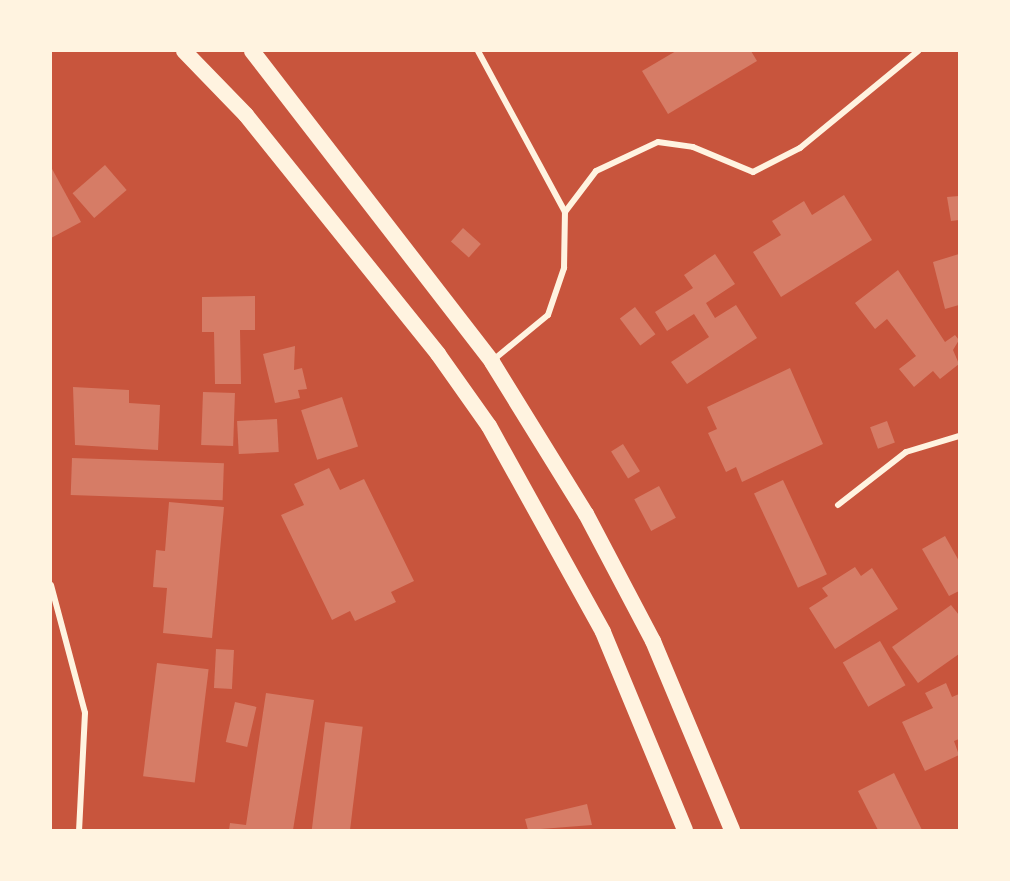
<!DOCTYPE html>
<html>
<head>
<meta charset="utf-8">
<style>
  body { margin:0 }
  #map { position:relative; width:1010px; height:881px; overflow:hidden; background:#c8553d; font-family:Arial,sans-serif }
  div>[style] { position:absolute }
  .building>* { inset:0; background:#d67c66; transform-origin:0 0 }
  .minor>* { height:6px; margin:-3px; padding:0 3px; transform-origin:3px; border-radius:3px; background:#fff3e0 }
  .trunk>* { height:16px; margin:-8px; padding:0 8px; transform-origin:8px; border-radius:8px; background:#fff3e0 }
  span { translate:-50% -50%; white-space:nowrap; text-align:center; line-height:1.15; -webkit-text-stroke:4.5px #fff3e0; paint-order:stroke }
  .frame { position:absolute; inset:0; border:52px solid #fff3e0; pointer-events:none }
</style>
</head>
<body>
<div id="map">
  <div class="building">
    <div style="clip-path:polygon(676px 51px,751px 51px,757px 61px,668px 114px,642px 71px)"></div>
    <div style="left:105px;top:165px;width:33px;height:43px;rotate:49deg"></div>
    <div style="clip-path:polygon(51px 167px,81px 222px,51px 238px)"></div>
    <div style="clip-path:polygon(844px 195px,872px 240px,781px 297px,753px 252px,781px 235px,772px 221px,804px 201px,812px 215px)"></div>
    <div style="clip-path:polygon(959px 196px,959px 220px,951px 221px,947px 197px)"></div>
    <div style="left:463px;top:228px;width:24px;height:18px;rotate:42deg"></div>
    <div style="clip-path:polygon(715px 254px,735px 284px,706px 303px,715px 318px,736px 305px,757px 338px,687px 384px,671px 362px,709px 337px,694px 314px,667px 331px,655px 312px,693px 288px,684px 275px)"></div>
    <div style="clip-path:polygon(959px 254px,959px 305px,945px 309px,933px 262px)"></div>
    <div style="clip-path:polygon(898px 270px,945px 342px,955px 335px,959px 340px,953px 350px,959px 364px,940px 379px,933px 371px,914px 387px,899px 369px,916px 356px,887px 319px,875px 329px,855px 303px)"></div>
    <div style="clip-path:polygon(255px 296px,255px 330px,240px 330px,241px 384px,215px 384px,214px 332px,202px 332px,202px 297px)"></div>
    <div style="left:635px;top:307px;width:34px;height:19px;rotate:53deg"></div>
    <div style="clip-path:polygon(295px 346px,294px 370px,302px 368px,307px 389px,298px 390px,300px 398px,275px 403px,263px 354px)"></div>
    <div style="clip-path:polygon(790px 368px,823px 444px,742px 482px,736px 467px,726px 472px,708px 433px,717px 429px,707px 407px)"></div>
    <div style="clip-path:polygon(73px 387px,129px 390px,129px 403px,160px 405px,158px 450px,75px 445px)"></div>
    <div style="left:203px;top:392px;width:32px;height:53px;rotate:2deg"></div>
    <div style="left:342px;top:397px;width:52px;height:43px;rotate:72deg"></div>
    <div style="left:277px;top:419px;width:33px;height:40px;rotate:87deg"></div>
    <div style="left:887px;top:421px;width:23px;height:18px;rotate:70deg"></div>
    <div style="left:623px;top:444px;width:32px;height:14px;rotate:58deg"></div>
    <div style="left:72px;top:458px;width:152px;height:37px;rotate:2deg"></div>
    <div style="clip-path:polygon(329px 468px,340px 490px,364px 479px,414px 581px,391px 592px,396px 602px,355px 621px,350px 611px,332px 620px,281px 515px,304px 505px,294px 484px)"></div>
    <div style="left:783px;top:480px;width:104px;height:32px;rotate:65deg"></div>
    <div style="left:659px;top:486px;width:36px;height:28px;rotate:62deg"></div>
    <div style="clip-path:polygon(169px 502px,224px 507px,212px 638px,163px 633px,167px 588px,153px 587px,156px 550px,165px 551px)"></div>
    <div style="clip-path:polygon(945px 536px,959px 561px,959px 591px,949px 596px,922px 549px)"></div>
    <div style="clip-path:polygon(855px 567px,861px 576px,872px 568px,898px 609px,835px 649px,809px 608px,828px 596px,822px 588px)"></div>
    <div style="clip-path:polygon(951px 605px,959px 615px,959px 654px,918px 683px,892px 647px)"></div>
    <div style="left:880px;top:641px;width:51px;height:43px;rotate:60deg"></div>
    <div style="left:216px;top:649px;width:18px;height:39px;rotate:3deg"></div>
    <div style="left:157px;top:663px;width:52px;height:114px;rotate:7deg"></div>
    <div style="clip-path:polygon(946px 683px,952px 697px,959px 694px,959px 739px,954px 741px,959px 755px,925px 771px,902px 722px,933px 708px,925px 693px)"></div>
    <div style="clip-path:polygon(266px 693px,314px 700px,293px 830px,229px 830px,230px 823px,246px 825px)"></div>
    <div style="left:235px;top:702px;width:22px;height:41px;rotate:13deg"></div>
    <div style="left:325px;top:722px;width:38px;height:109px;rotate:7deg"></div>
    <div style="clip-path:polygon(894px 773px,922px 830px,878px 830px,858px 791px)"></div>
    <div style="clip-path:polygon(587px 804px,592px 825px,528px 830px,525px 819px)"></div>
  </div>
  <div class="minor">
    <div style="left:478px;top:51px;width:183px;rotate:61.6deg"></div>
    <div style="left:492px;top:361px;width:72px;rotate:-39.4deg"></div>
    <div style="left:548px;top:315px;width:50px;rotate:-71.2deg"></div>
    <div style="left:564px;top:268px;width:56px;rotate:-89deg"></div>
    <div style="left:565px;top:212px;width:51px;rotate:-52.9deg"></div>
    <div style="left:596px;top:171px;width:68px;rotate:-25.1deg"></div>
    <div style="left:658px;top:142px;width:35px;rotate:8deg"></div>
    <div style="left:693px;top:147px;width:65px;rotate:22.6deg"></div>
    <div style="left:753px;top:172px;width:53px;rotate:-27.1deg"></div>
    <div style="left:800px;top:148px;width:153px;rotate:-39.4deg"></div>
    <div style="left:838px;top:505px;width:86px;rotate:-37.9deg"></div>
    <div style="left:906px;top:452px;width:55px;rotate:-16.8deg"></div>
    <div style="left:51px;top:585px;width:132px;rotate:75.1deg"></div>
    <div style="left:85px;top:713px;width:117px;rotate:92.9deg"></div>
  </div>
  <div class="trunk">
    <div style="left:184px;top:51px;width:89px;rotate:45.9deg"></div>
    <div style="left:246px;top:115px;width:307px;rotate:51.2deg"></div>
    <div style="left:438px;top:354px;width:88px;rotate:54.7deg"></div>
    <div style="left:489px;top:426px;width:235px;rotate:61deg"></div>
    <div style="left:603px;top:632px;width:214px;rotate:67.5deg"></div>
    <div style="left:252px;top:51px;width:393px;rotate:52.3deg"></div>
    <div style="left:492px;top:362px;width:179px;rotate:58.3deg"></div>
    <div style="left:586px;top:514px;width:144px;rotate:62.2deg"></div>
    <div style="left:653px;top:641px;width:205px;rotate:67.3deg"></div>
  </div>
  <div class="frame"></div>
</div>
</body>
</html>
